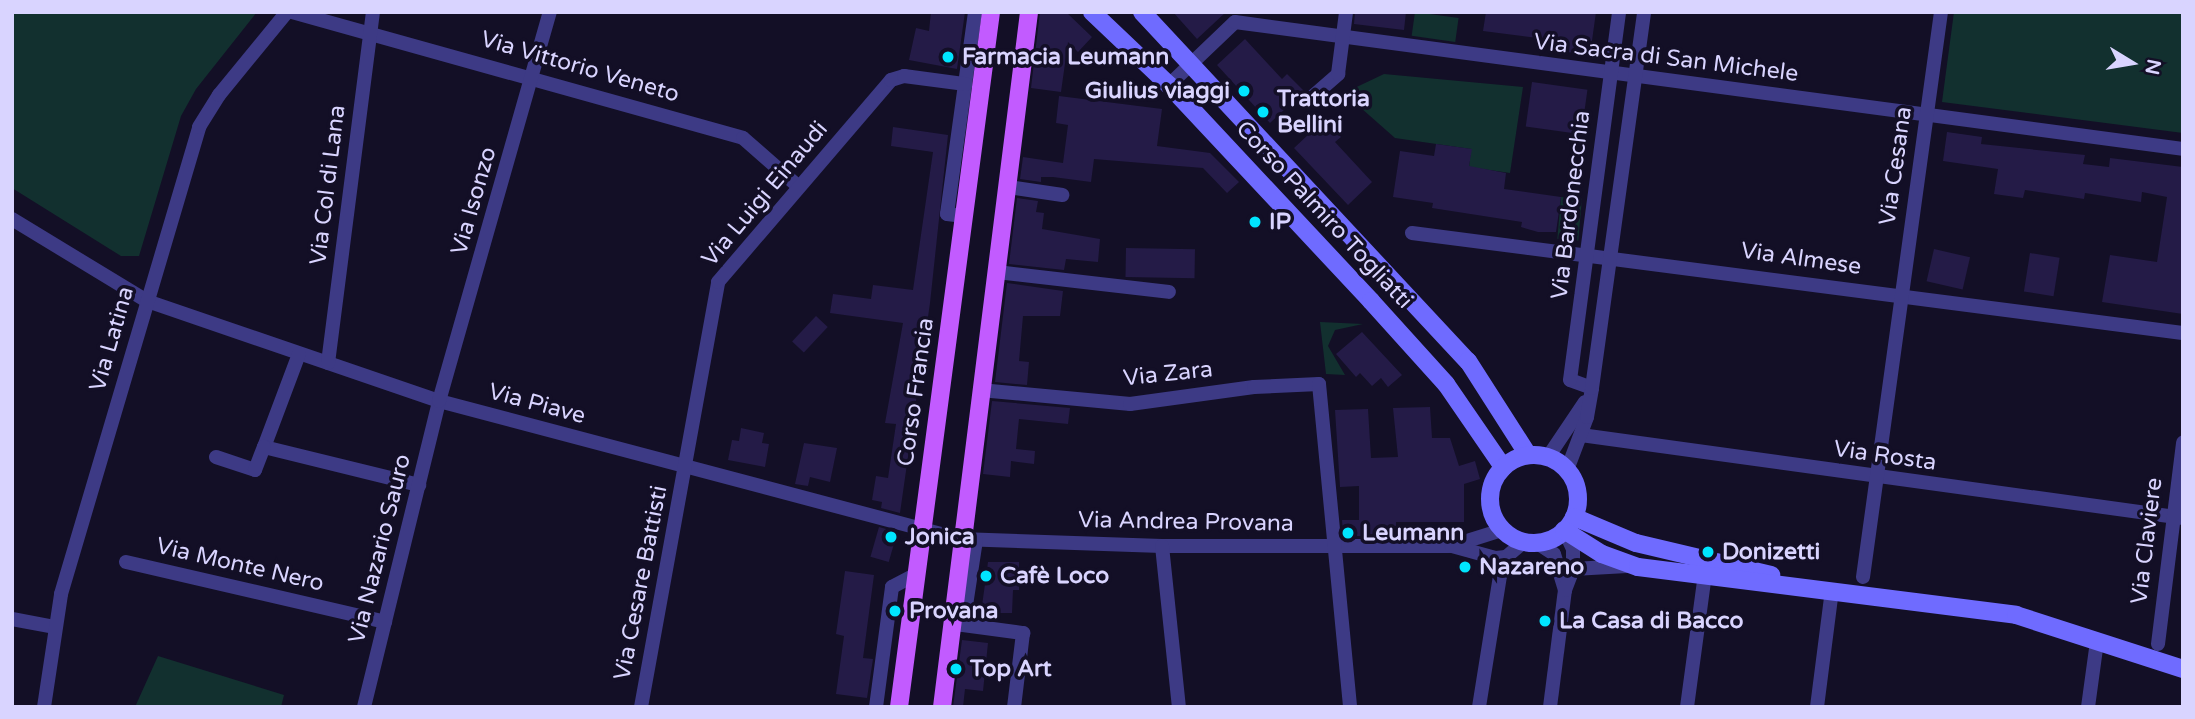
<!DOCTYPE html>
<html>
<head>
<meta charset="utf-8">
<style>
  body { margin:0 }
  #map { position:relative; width:2195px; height:719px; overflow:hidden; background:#130f26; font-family:"Varela Round",sans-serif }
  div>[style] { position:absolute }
  .green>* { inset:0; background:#12302f; transform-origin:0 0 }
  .building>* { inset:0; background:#241b47; transform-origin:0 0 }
  .street>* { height:14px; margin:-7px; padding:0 7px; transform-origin:7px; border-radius:7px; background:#3d3a85 }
  .secondary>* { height:18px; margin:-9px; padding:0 9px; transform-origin:9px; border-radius:9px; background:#6f6bff }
  .secondary>.ring { margin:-9px; padding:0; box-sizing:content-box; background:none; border:18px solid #6f6bff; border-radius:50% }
  .primary>* { height:18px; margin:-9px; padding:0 9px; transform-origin:9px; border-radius:9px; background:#c25bff }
  .dots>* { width:19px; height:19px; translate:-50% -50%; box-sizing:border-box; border:4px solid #130f26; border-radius:50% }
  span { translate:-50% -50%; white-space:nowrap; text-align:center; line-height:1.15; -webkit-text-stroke:7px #130f26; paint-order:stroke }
  .poi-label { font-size:23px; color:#d9d4ff; font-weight:700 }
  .left { translate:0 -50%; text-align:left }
  .right { translate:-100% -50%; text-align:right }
  .street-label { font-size:23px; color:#d9d4ff }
  .frame { position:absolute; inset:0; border:14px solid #d9d4ff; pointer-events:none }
  .north { position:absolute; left:2097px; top:28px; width:70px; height:70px; -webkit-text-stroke:5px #130f26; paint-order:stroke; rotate:101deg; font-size:19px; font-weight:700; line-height:28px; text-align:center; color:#d9d4ff }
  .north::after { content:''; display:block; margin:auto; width:24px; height:32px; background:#d9d4ff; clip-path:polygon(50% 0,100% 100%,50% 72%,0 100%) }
</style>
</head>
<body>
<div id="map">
  <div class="green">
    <div style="clip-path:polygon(12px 12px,257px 12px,196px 89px,181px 116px,139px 256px,121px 256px,12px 188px)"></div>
    <div style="left:1415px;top:12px;width:44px;height:24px;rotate:8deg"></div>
    <div style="clip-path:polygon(1954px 12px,2183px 12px,2183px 133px,1942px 102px)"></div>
    <div style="clip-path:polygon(1384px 74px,1523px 87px,1510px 173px,1469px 167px,1471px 149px,1395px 138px,1344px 93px)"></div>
    <div style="left:1561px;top:197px;width:21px;height:42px;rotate:5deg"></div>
    <div style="clip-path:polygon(1320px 322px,1363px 324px,1335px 330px,1328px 346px,1345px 375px,1326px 374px)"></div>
    <div style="clip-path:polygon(158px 656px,284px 695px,281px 707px,135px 707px)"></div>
  </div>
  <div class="building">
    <div style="clip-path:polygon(931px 12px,965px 12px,957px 69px,909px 60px,916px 28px,929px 31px)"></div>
    <div style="clip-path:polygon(1040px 12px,1066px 12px,1092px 37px,1078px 52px,1068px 42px,1061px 92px,1031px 88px)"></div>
    <div style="clip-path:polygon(1173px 12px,1226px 12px,1197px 39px)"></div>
    <div style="clip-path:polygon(1355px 12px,1406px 12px,1404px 30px,1354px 24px)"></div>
    <div style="clip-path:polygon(1486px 12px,1596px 12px,1590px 55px,1552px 50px,1553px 40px,1483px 31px)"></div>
    <div style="clip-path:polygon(1245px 39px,1282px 79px,1287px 74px,1304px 91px,1270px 123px,1217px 65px)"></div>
    <div style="left:1532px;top:82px;width:56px;height:45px;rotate:8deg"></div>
    <div style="clip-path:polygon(1059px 96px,1162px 109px,1157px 146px,1210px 153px,1239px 182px,1227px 193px,1203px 168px,1094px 159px,1091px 182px,1053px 177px,1041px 177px,1041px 182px,1020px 179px,1023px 157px,1063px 163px,1068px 125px,1056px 123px)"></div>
    <div style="clip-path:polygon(1325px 119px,1341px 137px,1335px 142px,1372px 182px,1348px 205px,1294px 148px)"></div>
    <div style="clip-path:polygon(893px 127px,948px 135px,930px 303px,900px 513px,881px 508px,882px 502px,872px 500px,876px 476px,888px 478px,896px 424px,885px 423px,903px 323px,830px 313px,833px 294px,871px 299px,873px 285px,913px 290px,933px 152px,891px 146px)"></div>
    <div style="clip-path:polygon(1947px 132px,1982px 137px,1981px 144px,2085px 155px,2083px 164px,2109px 167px,2110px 158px,2183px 167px,2183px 314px,2102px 302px,2110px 255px,2157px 262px,2167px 197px,2142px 192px,2141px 202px,2085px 193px,2084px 199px,2025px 190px,2023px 198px,1994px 194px,1998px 169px,1943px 161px)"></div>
    <div style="clip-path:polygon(1436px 144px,1472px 149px,1469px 166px,1506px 173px,1504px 189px,1561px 197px,1556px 232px,1538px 232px,1521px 227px,1522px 222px,1432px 208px,1433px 203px,1393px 197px,1400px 151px,1434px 156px)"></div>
    <div style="clip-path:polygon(1017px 198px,1038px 201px,1036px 212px,1044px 213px,1042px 229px,1100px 239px,1098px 262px,1066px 259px,1064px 270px,1009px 264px)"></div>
    <div style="left:1126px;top:248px;width:69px;height:29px;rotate:1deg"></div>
    <div style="left:1934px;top:249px;width:37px;height:33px;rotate:13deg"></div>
    <div style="left:2030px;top:253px;width:30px;height:39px;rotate:9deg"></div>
    <div style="clip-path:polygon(1007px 283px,1063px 291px,1060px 316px,1023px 316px,1019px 361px,1029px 362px,1027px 385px,995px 382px)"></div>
    <div style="left:816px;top:316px;width:16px;height:35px;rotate:43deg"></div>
    <div style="clip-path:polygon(1362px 332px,1402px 375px,1388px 387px,1381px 378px,1372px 386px,1360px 373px,1356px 377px,1336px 354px)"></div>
    <div style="clip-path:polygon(992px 401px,1070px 408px,1068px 424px,1019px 419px,1016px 449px,1035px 451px,1034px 464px,1011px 461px,1010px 477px,983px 474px)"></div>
    <div style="clip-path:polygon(1430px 407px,1432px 438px,1450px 438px,1459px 466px,1475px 461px,1480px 479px,1464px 484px,1464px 522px,1396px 522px,1396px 536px,1348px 536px,1343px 532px,1342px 520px,1359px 520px,1359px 486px,1340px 487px,1335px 410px,1368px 409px,1371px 458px,1398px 457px,1393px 408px)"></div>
    <div style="clip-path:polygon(741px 428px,764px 433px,762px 443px,769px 444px,765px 467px,728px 460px,732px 440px,739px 441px)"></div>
    <div style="clip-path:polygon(804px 443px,837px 448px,830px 482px,810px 477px,808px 486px,795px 484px)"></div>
    <div style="left:879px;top:527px;width:19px;height:31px;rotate:16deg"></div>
    <div style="clip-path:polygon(988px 562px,1019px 562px,1019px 590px,1013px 590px,1012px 613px,981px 613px)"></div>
    <div style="clip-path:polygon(845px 571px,874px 575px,863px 658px,873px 659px,867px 698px,836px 694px,844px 636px,836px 634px)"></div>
    <div style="clip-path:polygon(962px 640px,988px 643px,983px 691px,965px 689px,963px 707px,953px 707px)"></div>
  </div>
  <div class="street">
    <div style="left:292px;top:12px;width:468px;rotate:15.6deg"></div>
    <div style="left:743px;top:138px;width:74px;rotate:41.2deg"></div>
    <div style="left:1169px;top:85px;width:91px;rotate:-43.7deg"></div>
    <div style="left:1235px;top:22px;width:956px;rotate:7.63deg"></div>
    <div style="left:1312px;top:97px;width:35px;rotate:-41deg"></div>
    <div style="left:1338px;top:74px;width:63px;rotate:-82.6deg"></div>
    <div style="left:1008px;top:187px;width:55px;rotate:8.4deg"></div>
    <div style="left:964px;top:216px;width:17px;rotate:-173deg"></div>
    <div style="left:947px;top:214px;width:204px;rotate:-82.1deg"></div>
    <div style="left:12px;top:219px;width:158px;rotate:31.3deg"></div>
    <div style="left:147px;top:301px;width:309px;rotate:18.9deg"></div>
    <div style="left:439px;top:401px;width:539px;rotate:14.84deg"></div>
    <div style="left:960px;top:539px;width:202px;rotate:2deg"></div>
    <div style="left:1162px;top:546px;width:289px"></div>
    <div style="left:1451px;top:546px;width:53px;rotate:-17.4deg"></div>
    <div style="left:1412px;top:233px;width:777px;rotate:7.39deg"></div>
    <div style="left:997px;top:272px;width:173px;rotate:6.6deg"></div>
    <div style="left:299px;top:354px;width:99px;rotate:110.6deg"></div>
    <div style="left:264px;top:447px;width:160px;rotate:13.8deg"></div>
    <div style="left:328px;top:363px;width:354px;rotate:-82.7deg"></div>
    <div style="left:1592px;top:388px;width:23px;rotate:-160deg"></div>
    <div style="left:1570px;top:380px;width:371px;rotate:-82.4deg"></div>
    <div style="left:980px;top:390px;width:151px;rotate:5.3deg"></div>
    <div style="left:1130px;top:404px;width:125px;rotate:-7.8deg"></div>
    <div style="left:1254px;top:387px;width:65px;rotate:-2.6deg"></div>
    <div style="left:1319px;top:384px;width:324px;rotate:84.5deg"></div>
    <div style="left:1581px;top:435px;width:608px;rotate:7.85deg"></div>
    <div style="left:216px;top:457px;width:41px;rotate:18.4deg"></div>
    <div style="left:255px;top:470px;width:25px;rotate:-69deg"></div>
    <div style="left:1548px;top:457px;width:66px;rotate:-56.1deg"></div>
    <div style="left:1567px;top:470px;width:57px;rotate:-69.3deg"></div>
    <div style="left:1587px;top:417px;width:29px;rotate:-80deg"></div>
    <div style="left:1592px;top:388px;width:380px;rotate:-82.1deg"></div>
    <div style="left:1537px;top:543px;width:20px;rotate:33deg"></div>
    <div style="left:1554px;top:554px;width:38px;rotate:73deg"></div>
    <div style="left:1162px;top:546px;width:162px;rotate:84deg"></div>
    <div style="left:1452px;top:546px;width:46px;rotate:15.3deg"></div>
    <div style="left:1496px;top:558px;width:10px;rotate:-6deg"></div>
    <div style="left:1506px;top:557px;width:23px;rotate:-40deg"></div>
    <div style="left:126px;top:562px;width:266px;rotate:13deg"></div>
    <div style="left:1573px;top:569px;width:54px;rotate:-3.2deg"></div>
    <div style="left:1863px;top:577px;width:570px;rotate:-82.14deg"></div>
    <div style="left:12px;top:619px;width:44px;rotate:10.5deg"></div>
    <div style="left:954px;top:623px;width:9px;rotate:13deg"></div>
    <div style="left:963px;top:625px;width:86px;rotate:-81.3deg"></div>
    <div style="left:963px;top:625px;width:61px;rotate:7.6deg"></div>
    <div style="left:1023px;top:633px;width:75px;rotate:96.9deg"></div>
    <div style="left:2158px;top:644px;width:203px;rotate:-82.9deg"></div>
    <div style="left:44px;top:707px;width:114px;rotate:-81.4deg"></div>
    <div style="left:61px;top:594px;width:487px;rotate:-73.5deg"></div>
    <div style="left:199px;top:127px;width:38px;rotate:-58deg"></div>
    <div style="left:219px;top:95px;width:107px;rotate:-50.7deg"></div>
    <div style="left:364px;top:707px;width:315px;rotate:-76.2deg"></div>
    <div style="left:439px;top:401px;width:405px;rotate:-74.1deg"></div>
    <div style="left:641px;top:707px;width:432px;rotate:-79.7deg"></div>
    <div style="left:718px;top:282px;width:266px;rotate:-49.4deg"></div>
    <div style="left:891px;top:80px;width:14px;rotate:-17deg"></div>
    <div style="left:904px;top:76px;width:62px;rotate:7.5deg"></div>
    <div style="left:876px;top:707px;width:121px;rotate:-82.4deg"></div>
    <div style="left:892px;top:587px;width:27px;rotate:-28deg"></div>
    <div style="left:1479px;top:707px;width:133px;rotate:-80.9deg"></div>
    <div style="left:1500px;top:576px;width:18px;rotate:-103deg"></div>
    <div style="left:1550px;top:707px;width:118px;rotate:-82.7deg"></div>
    <div style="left:1565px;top:590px;width:22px;rotate:-69deg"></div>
    <div style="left:1573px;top:569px;width:20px;rotate:-90deg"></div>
    <div style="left:1573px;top:549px;width:21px;rotate:-115deg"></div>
    <div style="left:1687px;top:707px;width:141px;rotate:-82.3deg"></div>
    <div style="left:1817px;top:707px;width:118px;rotate:-82.7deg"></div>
    <div style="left:2088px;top:707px;width:67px;rotate:-82.2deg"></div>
  </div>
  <div class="secondary">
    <div style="left:1092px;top:12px;width:106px;rotate:43.5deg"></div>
    <div style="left:1169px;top:85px;width:296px;rotate:46.9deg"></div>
    <div style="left:1371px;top:301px;width:112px;rotate:47.9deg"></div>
    <div style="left:1446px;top:384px;width:101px;rotate:55.5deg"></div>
    <div style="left:1142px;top:12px;width:478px;rotate:47deg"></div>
    <div style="left:1468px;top:361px;width:112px;rotate:57.4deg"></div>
    <div class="ring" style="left:1490px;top:455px;width:70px;height:70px"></div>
    <div style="left:1574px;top:517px;width:67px;rotate:22.8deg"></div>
    <div style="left:1636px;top:543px;width:139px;rotate:13.3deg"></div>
    <div style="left:1564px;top:530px;width:45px;rotate:32.3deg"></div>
    <div style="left:1602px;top:554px;width:38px;rotate:20deg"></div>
    <div style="left:1638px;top:567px;width:381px;rotate:7.2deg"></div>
    <div style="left:2016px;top:615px;width:176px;rotate:17.9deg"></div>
  </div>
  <div class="primary">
    <div style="left:899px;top:707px;width:701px;rotate:-82.46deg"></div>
    <div style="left:942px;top:707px;width:700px;rotate:-82.86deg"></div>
  </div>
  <div class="dots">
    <div style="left:948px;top:57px;background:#00e5ff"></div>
    <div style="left:1244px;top:91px;background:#00e5ff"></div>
    <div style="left:1263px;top:112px;background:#00e5ff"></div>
    <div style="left:1255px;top:222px;background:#00e5ff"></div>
    <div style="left:1348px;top:533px;background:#00e5ff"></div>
    <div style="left:891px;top:537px;background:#00e5ff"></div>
    <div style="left:1708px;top:552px;background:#00e5ff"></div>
    <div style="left:1465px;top:567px;background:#00e5ff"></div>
    <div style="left:986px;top:576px;background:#00e5ff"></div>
    <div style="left:895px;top:611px;background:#00e5ff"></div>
    <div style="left:1545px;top:621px;background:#00e5ff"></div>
    <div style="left:956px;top:669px;background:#00e5ff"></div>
  </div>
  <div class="poi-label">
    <span class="left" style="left:962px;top:57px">Farmacia Leumann</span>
    <span class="right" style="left:1230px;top:91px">Giulius viaggi</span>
    <span class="left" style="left:1277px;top:112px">Trattoria<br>Bellini</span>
    <span class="left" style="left:1269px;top:222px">IP</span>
    <span class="left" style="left:1362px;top:533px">Leumann</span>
    <span class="left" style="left:905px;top:537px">Jonica</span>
    <span class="left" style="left:1722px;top:552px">Donizetti</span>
    <span class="left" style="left:1479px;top:567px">Nazareno</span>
    <span class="left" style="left:1000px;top:576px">Cafè Loco</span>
    <span class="left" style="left:909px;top:611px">Provana</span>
    <span class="left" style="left:1559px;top:621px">La Casa di Bacco</span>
    <span class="left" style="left:970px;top:669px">Top Art</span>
  </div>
  <div class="street-label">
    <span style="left:1666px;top:58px;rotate:7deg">Via Sacra di San Michele</span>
    <span style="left:580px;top:67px;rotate:16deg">Via Vittorio Veneto</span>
    <span style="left:1896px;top:166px;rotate:-82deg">Via Cesana</span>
    <span style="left:328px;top:185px;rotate:-83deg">Via Col di Lana</span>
    <span style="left:765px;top:194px;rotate:-50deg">Via Luigi Einaudi</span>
    <span style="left:474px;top:201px;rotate:-74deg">Via Isonzo</span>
    <span style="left:1571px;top:205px;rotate:-83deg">Via Bardonecchia</span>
    <span style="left:1324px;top:215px;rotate:47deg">Corso Palmiro Togliatti</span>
    <span style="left:1801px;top:259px;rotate:8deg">Via Almese</span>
    <span style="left:112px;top:339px;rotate:-74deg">Via Latina</span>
    <span style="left:1168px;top:374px;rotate:-6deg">Via Zara</span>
    <span style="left:916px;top:392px;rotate:-82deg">Corso Francia</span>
    <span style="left:537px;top:404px;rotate:15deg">Via Piave</span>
    <span style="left:1885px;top:456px;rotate:8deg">Via Rosta</span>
    <span style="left:1186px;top:522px;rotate:1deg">Via Andrea Provana</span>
    <span style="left:2147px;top:541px;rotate:-83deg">Via Claviere</span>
    <span style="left:380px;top:549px;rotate:-76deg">Via Nazario Sauro</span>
    <span style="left:240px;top:565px;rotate:13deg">Via Monte Nero</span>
    <span style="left:641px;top:583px;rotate:-79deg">Via Cesare Battisti</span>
  </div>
  <div class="frame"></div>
  <div class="north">N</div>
</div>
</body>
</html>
